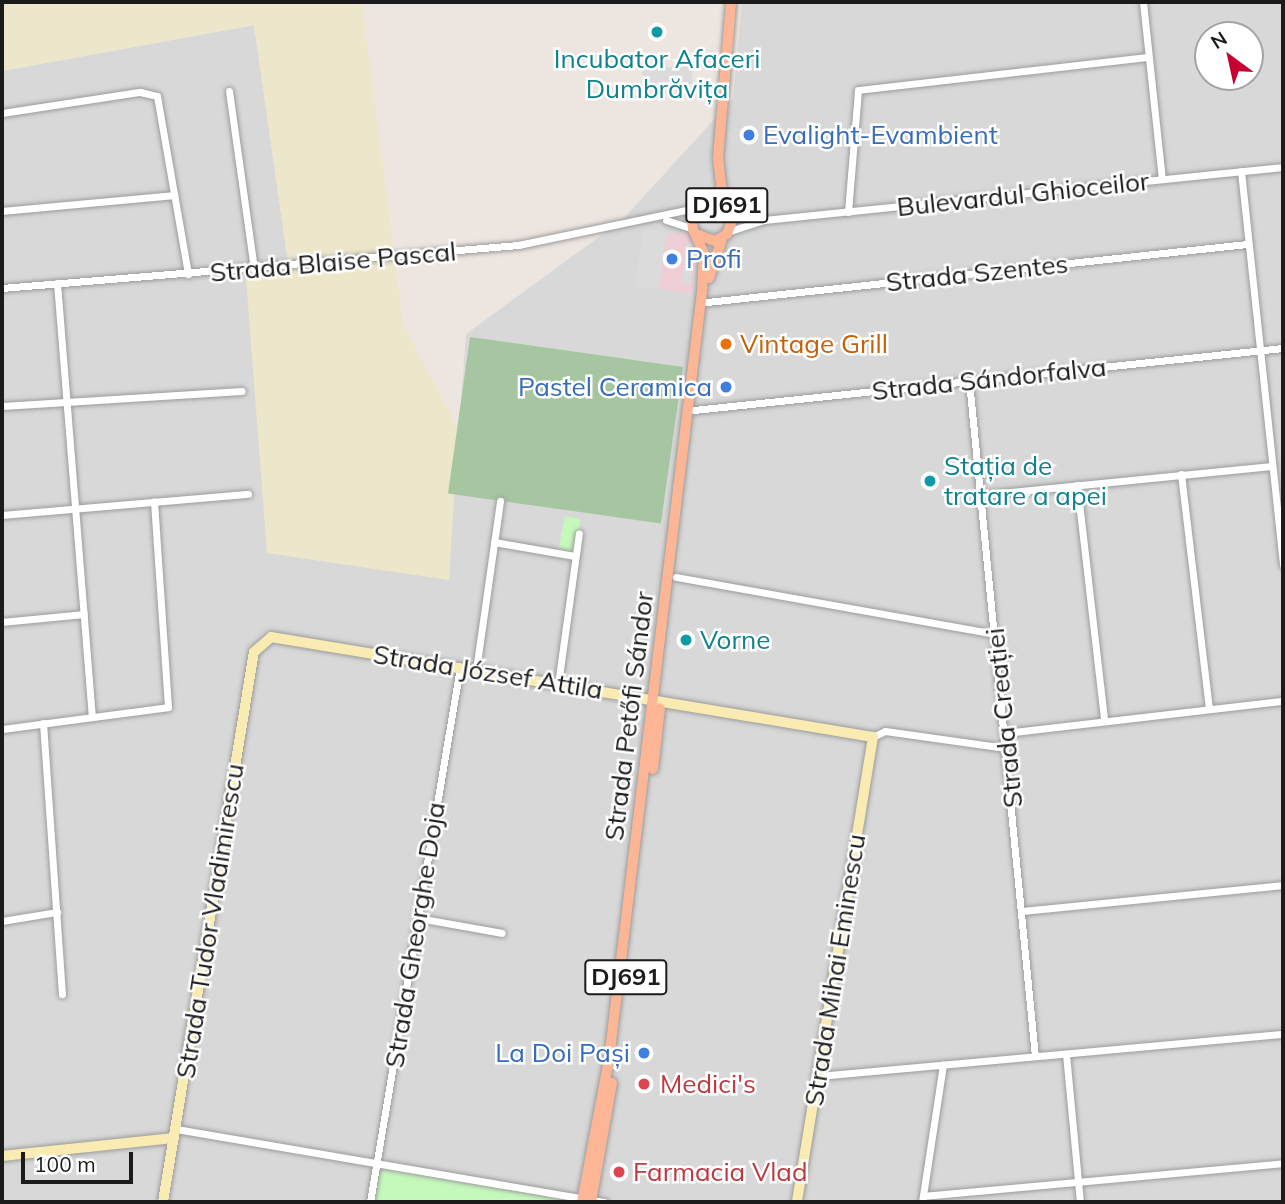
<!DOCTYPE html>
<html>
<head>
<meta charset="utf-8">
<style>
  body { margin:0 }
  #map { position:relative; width:1285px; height:1204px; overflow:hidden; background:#ede5e0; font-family:Mulish,sans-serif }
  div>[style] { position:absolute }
  .residential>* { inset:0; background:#d9d8d8 }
  .commercial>* { inset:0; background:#efced5 }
  .farmland>* { inset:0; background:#ece7ca }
  .cemetery>* { inset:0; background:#a5c6a1; transform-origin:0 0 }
  .park>* { inset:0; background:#c5f9bb; transform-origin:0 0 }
  .parking>* { inset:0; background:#dbdbdb; transform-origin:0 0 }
  .roads { filter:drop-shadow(0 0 2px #9c9c9c) drop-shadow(0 0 2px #9c9c9c) }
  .street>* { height:7px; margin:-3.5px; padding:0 3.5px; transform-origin:3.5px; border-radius:3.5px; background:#fff }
  .secondary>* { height:10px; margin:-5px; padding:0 5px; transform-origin:5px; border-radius:5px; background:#f9ebb1 }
  .primary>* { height:10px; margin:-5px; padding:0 5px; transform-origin:5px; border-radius:5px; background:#fcb696 }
  .dots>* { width:19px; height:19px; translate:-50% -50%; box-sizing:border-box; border:4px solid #fff; border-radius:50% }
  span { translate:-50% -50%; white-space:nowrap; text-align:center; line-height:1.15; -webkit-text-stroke:5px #fff; paint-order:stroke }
  .shield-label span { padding:2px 5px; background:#fff; border:2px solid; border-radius:5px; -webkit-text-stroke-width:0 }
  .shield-label { font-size:24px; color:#1b1b1b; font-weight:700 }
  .culture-label { font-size:26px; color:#0d838f }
  .left { translate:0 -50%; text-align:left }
  .shop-label { font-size:26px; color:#366cbe }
  .right { translate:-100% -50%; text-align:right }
  .street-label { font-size:26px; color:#1b1b1b }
  .food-label { font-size:26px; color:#c56008 }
  .health-label { font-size:26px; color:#be3a42 }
  .frame { position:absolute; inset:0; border:4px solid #1b1b1b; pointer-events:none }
  .north { position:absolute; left:1194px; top:21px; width:70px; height:70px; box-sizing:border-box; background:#fff; border:2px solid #a4a4a4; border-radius:50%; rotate:327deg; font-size:19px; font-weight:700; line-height:28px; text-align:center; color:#1b1b1b }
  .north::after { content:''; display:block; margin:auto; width:24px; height:32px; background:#c60031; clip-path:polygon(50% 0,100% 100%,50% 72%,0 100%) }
  .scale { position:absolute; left:21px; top:1152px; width:112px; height:32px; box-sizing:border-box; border:4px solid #1b1b1b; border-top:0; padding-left:9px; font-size:21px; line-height:24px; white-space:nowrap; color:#1b1b1b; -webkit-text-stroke:5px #fff; paint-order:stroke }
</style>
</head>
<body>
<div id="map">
  <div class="residential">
    <div style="clip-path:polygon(evenodd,742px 2px,1283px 2px,1283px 1202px,2px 1202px,2px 71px,254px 25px,290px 276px,246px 279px,448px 580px,466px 334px,622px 220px,733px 99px,742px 2px,1208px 35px,1250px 35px,1250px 77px,1208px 77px,1208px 35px)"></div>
  </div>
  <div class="commercial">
    <div style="clip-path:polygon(687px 233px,697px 244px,692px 294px,636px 285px,643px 234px)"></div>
  </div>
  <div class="farmland">
    <div style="clip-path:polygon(2px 2px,362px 2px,403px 324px,458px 428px,449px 580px,267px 553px,246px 278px,290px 276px,254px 25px,2px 71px)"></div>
  </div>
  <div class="cemetery">
    <div style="left:470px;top:337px;width:215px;height:158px;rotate:8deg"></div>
  </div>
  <div class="park">
    <div style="left:565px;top:516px;width:16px;height:35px;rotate:11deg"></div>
    <div style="clip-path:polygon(377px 1164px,572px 1201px,574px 1202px,370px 1202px)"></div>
  </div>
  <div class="parking">
    <div style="left:692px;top:66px;width:18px;height:50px;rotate:87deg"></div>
    <div style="left:667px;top:232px;width:58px;height:24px;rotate:98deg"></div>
    <div style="left:686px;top:242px;width:9px;height:42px;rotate:6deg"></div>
  </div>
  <div class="roads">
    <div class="street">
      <div style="left:1143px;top:2px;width:178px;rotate:83.9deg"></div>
      <div style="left:229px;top:91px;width:181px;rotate:82deg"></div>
      <div style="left:2px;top:113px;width:140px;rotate:-8.7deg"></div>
      <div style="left:140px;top:92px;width:17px;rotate:13deg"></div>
      <div style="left:157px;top:96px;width:181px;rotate:80.1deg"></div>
      <div style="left:1241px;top:171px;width:396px;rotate:83.9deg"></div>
      <div style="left:2px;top:211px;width:173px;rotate:-5.3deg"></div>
      <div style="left:732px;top:211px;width:29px;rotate:18deg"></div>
      <div style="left:848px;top:212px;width:122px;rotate:-85.3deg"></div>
      <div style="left:858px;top:90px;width:292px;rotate:-6.5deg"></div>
      <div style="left:666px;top:220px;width:28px;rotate:18deg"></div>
      <div style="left:730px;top:231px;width:36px;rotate:-18deg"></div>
      <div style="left:764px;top:220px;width:522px;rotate:-5.83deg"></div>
      <div style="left:57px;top:283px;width:435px;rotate:85.4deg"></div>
      <div style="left:2px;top:288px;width:518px;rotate:-4.76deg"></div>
      <div style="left:518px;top:245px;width:177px;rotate:-11.8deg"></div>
      <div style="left:707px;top:302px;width:543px;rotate:-6.13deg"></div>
      <div style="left:969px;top:381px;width:678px;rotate:84.42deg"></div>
      <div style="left:2px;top:406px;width:240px;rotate:-3.6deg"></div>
      <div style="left:694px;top:410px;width:592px;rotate:-6.01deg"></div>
      <div style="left:1181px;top:474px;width:236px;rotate:83.2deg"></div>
      <div style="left:1077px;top:485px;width:237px;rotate:83.4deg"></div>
      <div style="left:982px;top:495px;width:290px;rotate:-5.7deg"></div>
      <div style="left:2px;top:515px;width:247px;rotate:-4.9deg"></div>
      <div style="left:494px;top:542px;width:82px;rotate:9.8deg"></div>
      <div style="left:676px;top:577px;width:324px;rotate:10.1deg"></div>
      <div style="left:2px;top:622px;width:82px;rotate:-5.6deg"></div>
      <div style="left:476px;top:670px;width:171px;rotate:-81.9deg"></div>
      <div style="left:558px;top:684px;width:152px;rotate:-82.1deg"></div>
      <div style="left:43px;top:723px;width:272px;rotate:86deg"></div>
      <div style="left:2px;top:729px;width:167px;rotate:-7.5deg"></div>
      <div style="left:168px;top:707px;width:206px;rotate:-93.9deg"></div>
      <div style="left:1005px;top:733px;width:280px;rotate:-6.6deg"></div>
      <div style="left:873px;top:737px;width:13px;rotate:-27deg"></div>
      <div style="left:885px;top:731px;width:122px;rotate:8deg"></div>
      <div style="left:1023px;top:911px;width:261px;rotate:-5.7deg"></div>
      <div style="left:418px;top:918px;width:85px;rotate:10.1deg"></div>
      <div style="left:2px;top:921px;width:56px;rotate:-9.3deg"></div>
      <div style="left:1066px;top:1054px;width:149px;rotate:84.6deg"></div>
      <div style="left:819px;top:1076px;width:466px;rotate:-5.2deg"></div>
      <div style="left:176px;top:1129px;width:435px;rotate:9.7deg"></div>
      <div style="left:923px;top:1196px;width:362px;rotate:-5.2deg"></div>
      <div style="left:370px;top:1202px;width:543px;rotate:-80.45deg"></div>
      <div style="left:922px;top:1202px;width:139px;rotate:-81.3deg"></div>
    </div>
    <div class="secondary">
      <div style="left:2px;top:1156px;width:173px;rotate:-6deg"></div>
      <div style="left:163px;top:1202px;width:557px;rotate:-80.61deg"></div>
      <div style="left:254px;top:652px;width:23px;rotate:-41deg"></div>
      <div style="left:271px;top:637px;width:610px;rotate:9.43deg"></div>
      <div style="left:873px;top:737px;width:471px;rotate:99.3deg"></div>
    </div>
    <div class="primary">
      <div style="left:723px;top:201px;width:43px;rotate:-96.6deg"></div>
      <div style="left:718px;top:158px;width:157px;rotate:-85.2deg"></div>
      <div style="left:709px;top:278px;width:41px;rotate:-71.6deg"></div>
      <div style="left:653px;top:769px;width:61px;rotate:-83.5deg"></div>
      <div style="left:582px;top:1202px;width:146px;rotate:-79.3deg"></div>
      <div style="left:609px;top:1059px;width:773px;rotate:-83.09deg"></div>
      <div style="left:702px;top:292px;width:38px;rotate:-87deg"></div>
      <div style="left:704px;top:254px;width:27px;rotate:-114deg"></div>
      <div style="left:693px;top:229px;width:15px;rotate:-98deg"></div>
      <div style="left:691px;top:214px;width:19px;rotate:-47deg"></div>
      <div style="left:704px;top:200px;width:25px;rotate:12deg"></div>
      <div style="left:728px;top:205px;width:14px;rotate:69deg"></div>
      <div style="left:733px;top:218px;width:17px;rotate:111deg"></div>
      <div style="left:727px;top:234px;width:14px;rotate:150deg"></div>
      <div style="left:715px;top:241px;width:20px;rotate:-160deg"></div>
      <div style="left:591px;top:1202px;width:121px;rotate:-80deg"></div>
    </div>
  </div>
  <div class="dots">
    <div style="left:657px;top:32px;background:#0f9aa8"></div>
    <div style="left:749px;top:135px;background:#3f7fe0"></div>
    <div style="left:672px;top:259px;background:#3f7fe0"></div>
    <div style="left:726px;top:344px;background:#e8710a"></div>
    <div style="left:726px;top:387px;background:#3f7fe0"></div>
    <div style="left:930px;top:481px;background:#0f9aa8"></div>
    <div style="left:686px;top:640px;background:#0f9aa8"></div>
    <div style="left:644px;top:1053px;background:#3f7fe0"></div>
    <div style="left:644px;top:1084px;background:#e0444e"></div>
    <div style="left:619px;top:1172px;background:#e0444e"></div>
  </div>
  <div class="shield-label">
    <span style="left:727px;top:205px">DJ691</span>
    <span style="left:626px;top:977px">DJ691</span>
  </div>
  <div class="culture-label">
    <span style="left:657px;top:74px">Incubator Afaceri<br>Dumbrăvița</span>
    <span class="left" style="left:944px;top:481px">Stația de<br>tratare a apei</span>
    <span class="left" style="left:700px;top:640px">Vorne</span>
  </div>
  <div class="shop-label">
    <span class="left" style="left:763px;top:135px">Evalight-Evambient</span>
    <span class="left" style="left:686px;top:259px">Profi</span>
    <span class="right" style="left:712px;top:387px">Pastel Ceramica</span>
    <span class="right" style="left:630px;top:1053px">La Doi Pași</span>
  </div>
  <div class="street-label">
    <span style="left:1023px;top:194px;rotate:-6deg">Bulevardul Ghioceilor</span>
    <span style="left:333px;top:262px;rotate:-5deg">Strada Blaise Pascal</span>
    <span style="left:977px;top:273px;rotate:-6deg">Strada Szentes</span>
    <span style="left:989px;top:379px;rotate:-6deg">Strada Sándorfalva</span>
    <span style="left:488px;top:672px;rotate:9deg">Strada József Attila</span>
    <span style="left:629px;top:716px;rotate:-83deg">Strada Petőfi Sándor</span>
    <span style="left:1004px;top:718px;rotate:-96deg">Strada Creației</span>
    <span style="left:210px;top:921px;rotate:-81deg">Strada Tudor Vladimirescu</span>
    <span style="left:415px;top:935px;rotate:-81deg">Strada Gheorghe Doja</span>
    <span style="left:835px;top:970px;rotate:-81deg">Strada Mihai Eminescu</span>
  </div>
  <div class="food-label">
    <span class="left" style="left:740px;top:344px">Vintage Grill</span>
  </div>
  <div class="health-label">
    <span class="left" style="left:660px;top:1084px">Medici's</span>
    <span class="left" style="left:633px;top:1172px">Farmacia Vlad</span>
  </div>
  <div class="frame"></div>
  <div class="north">N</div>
  <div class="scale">100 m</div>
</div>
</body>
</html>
